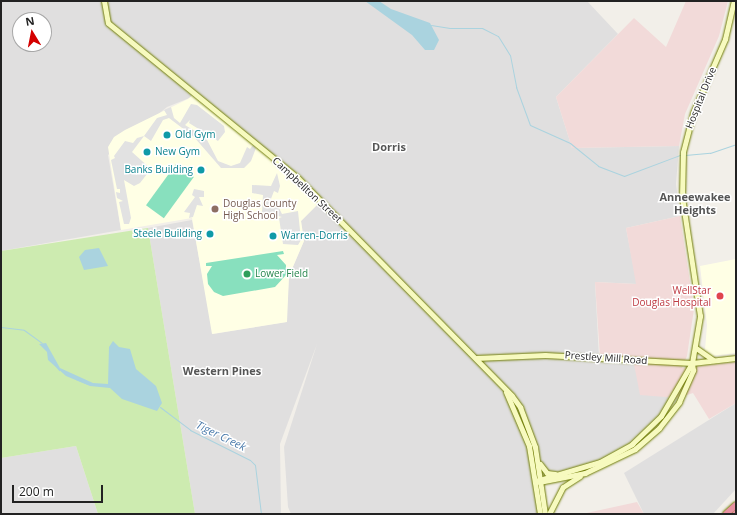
<!DOCTYPE html>
<html>
<head>
<meta charset="utf-8">
<style>
  body { margin:0 }
  #map { position:relative; width:737px; height:515px; overflow:hidden; background:#f2efe9; font-family:"Open Sans",sans-serif }
  div>[style] { position:absolute }
  .residential>* { inset:0; background:#e0dfdf }
  .commercial>* { inset:0; background:#f2dad9 }
  .education>* { inset:0; background:#ffffe5 }
  .grass>* { inset:0; background:#cdebb0 }
  .pitch>* { inset:0; background:#88e0be; transform-origin:0 0 }
  .parking>* { inset:0; background:#e2e2e2 }
  .water>* { inset:0; background:#aad3df }
  .stream>* { height:1px; margin:-0.5px; padding:0 0.5px; transform-origin:0.5px; border-radius:0.5px; background:#aad3df }
  .roads { filter:drop-shadow(0 0 1px #707d05) drop-shadow(0 0 1px #707d05) }
  .secondary>* { height:5px; margin:-2.5px; padding:0 2.5px; transform-origin:2.5px; border-radius:2.5px; background:#f7fabf }
  .highway>* { height:6px; margin:-3px; padding:0 3px; transform-origin:3px; border-radius:3px; background:#e892a2 }
  .dots>* { width:11px; height:11px; translate:-50% -50%; box-sizing:border-box; border:2px solid #fff; border-radius:50% }
  span { translate:-50% -50%; white-space:nowrap; text-align:center; line-height:1.15; -webkit-text-stroke:3px #fff; paint-order:stroke }
  .street-label { font-size:10px; color:#222 }
  .culture-label { font-size:10px; color:#0d838f }
  .left { translate:0 -50%; text-align:left }
  .right { translate:-100% -50%; text-align:right }
  .education-label { font-size:10px; color:#785e54 }
  .leisure-label { font-size:10px; color:#27864d }
  .health-label { font-size:10px; color:#be3a42 }
  .neighbourhood-label { font-size:11px; color:#555; font-weight:700 }
  .water-label { font-size:11px; color:#4a7aab; font-style:italic }
  .frame { position:absolute; inset:0; border:2px solid #222; pointer-events:none }
  .north { position:absolute; left:12px; top:12px; width:40px; height:40px; box-sizing:border-box; background:#fff; border:1px solid #a7a7a7; border-radius:50%; rotate:350deg; font-size:11px; font-weight:700; line-height:16px; text-align:center; color:#222 }
  .north::after { content:''; display:block; margin:auto; width:14px; height:18px; background:#d40000; clip-path:polygon(50% 0,100% 100%,50% 72%,0 100%) }
  .scale { position:absolute; left:12px; top:485px; width:91px; height:18px; box-sizing:border-box; border:2px solid #222; border-top:0; padding-left:5px; font-size:12px; line-height:14px; white-space:nowrap; color:#222; -webkit-text-stroke:3px #fff; paint-order:stroke }
</style>
</head>
<body>
<div id="map">
  <div class="residential">
    <div style="clip-path:polygon(evenodd,1px 1px,587px 1px,618px 34px,556px 97px,572px 148px,679px 146px,676px 184px,680px 216px,626px 228px,637px 284px,595px 282px,599px 357px,634px 360px,683px 394px,624px 456px,585px 473px,536px 481px,539px 514px,291px 514px,288px 507px,284px 447px,317px 344px,280px 444px,281px 514px,195px 514px,148px 228px,192px 220px,213px 334px,286px 322px,289px 276px,304px 241px,301px 221px,321px 201px,192px 97px,167px 107px,108px 155px,121px 230px,1px 251px,1px 1px,20px 20px,44px 20px,44px 44px,20px 44px,20px 20px)"></div>
    <div style="clip-path:polygon(736px 403px,736px 489px,713px 514px,644px 514px,624px 473px)"></div>
    <div style="clip-path:polygon(76px 446px,98px 514px,1px 514px,1px 458px)"></div>
  </div>
  <div class="commercial">
    <div style="clip-path:polygon(686px 1px,728px 1px,719px 36px,685px 114px,679px 146px,572px 148px,556px 97px,634px 18px,666px 47px)"></div>
    <div style="clip-path:polygon(680px 216px,694px 309px,687px 356px,682px 368px,736px 362px,736px 403px,709px 419px,693px 393px,678px 398px,640px 395px,633px 359px,600px 357px,595px 282px,636px 284px,626px 228px)"></div>
    <div style="clip-path:polygon(637px 502px,644px 514px,582px 514px)"></div>
  </div>
  <div class="education">
    <div style="clip-path:polygon(196px 92px,321px 201px,301px 221px,304px 241px,289px 276px,287px 322px,212px 334px,192px 218px,121px 230px,108px 147px,114px 137px,125px 130px,188px 99px)"></div>
    <div style="clip-path:polygon(736px 259px,736px 353px,710px 356px,705px 350px,707px 325px,700px 266px)"></div>
  </div>
  <div class="grass">
    <div style="clip-path:polygon(148px 228px,195px 514px,98px 514px,76px 446px,1px 458px,1px 251px)"></div>
  </div>
  <div class="pitch">
    <div style="left:176px;top:164px;width:22px;height:51px;rotate:36deg"></div>
    <div style="clip-path:polygon(283px 251px,284px 254px,277px 255px,286px 265px,286px 275px,275px 287px,223px 296px,214px 292px,208px 284px,207px 274px,212px 266px,206px 266px,206px 263px)"></div>
  </div>
  <div class="parking">
    <div style="clip-path:polygon(191px 104px,197px 105px,224px 126px,225px 132px,218px 141px,189px 123px,190px 120px,185px 125px,206px 138px,218px 161px,231px 166px,240px 163px,247px 147px,250px 149px,253px 145px,256px 148px,251px 161px,244px 168px,221px 168px,194px 137px,169px 118px,163px 120px,151px 141px,144px 136px,132px 152px,151px 169px,140px 183px,134px 186px,124px 180px,131px 218px,129px 224px,124px 224px,119px 202px,123px 201px,117px 198px,116px 192px,120px 193px,120px 189px,117px 189px,111px 160px,115px 158px,114px 156px,125px 141px,133px 143px,137px 138px,144px 136px,157px 118px,167px 115px,164px 110px,171px 107px,174px 118px,180px 123px)"></div>
    <div style="clip-path:polygon(277px 173px,280px 186px,278px 193px,274px 191px,269px 204px,279px 208px,282px 214px,298px 211px,301px 240px,298px 245px,283px 244px,279px 218px,282px 217px,262px 212px,263px 195px,252px 193px,252px 185px,271px 186px)"></div>
    <div style="clip-path:polygon(194px 189px,204px 191px,204px 197px,199px 197px,203px 206px,197px 205px,193px 217px,189px 218px,190px 213px,184px 212px,195px 197px,192px 195px)"></div>
  </div>
  <div class="water">
    <div style="clip-path:polygon(365px 1px,379px 1px,391px 9px,430px 23px,439px 40px,434px 50px,425px 50px,412px 35px)"></div>
    <div style="clip-path:polygon(99px 248px,108px 266px,84px 270px,79px 257px,85px 250px)"></div>
    <div style="clip-path:polygon(113px 341px,119px 347px,130px 349px,136px 369px,156px 386px,162px 403px,157px 411px,122px 399px,110px 388px,90px 386px,66px 376px,48px 360px,47px 352px,39px 344px,46px 343px,60px 368px,93px 383px,108px 384px,109px 347px)"></div>
  </div>
  <div class="stream">
    <div style="left:431px;top:25px;width:19px;rotate:9deg"></div>
    <div style="left:450px;top:28px;width:32px"></div>
    <div style="left:482px;top:28px;width:18px;rotate:27deg"></div>
    <div style="left:498px;top:36px;width:22px;rotate:58deg"></div>
    <div style="left:510px;top:55px;width:33px;rotate:79deg"></div>
    <div style="left:516px;top:87px;width:40px;rotate:69.8deg"></div>
    <div style="left:530px;top:125px;width:44px;rotate:24.2deg"></div>
    <div style="left:570px;top:143px;width:36px;rotate:39deg"></div>
    <div style="left:598px;top:166px;width:28px;rotate:21deg"></div>
    <div style="left:624px;top:176px;width:60px;rotate:-20.6deg"></div>
    <div style="left:685px;top:155px;width:25px;rotate:-5deg"></div>
    <div style="left:710px;top:153px;width:28px;rotate:-19deg"></div>
    <div style="left:1px;top:327px;width:23px;rotate:7deg"></div>
    <div style="left:24px;top:330px;width:22px;rotate:36deg"></div>
    <div style="left:54px;top:364px;width:8px;rotate:50deg"></div>
    <div style="left:76px;top:379px;width:13px;rotate:23deg"></div>
    <div style="left:160px;top:407px;width:38px;rotate:37deg"></div>
    <div style="left:190px;top:430px;width:67px;rotate:26.6deg"></div>
    <div style="left:250px;top:460px;width:7px;rotate:45deg"></div>
    <div style="left:255px;top:465px;width:49px;rotate:83deg"></div>
  </div>
  <div class="roads">
    <div class="secondary">
      <div style="left:104px;top:1px;width:22px;rotate:80deg"></div>
      <div style="left:108px;top:23px;width:245px;rotate:39.2deg"></div>
      <div style="left:298px;top:178px;width:305px;rotate:45.5deg"></div>
      <div style="left:512px;top:396px;width:14px;rotate:54deg"></div>
      <div style="left:520px;top:407px;width:43px;rotate:69.4deg"></div>
      <div style="left:535px;top:447px;width:68px;rotate:81.5deg"></div>
      <div style="left:696px;top:348px;width:21px;rotate:35deg"></div>
      <div style="left:476px;top:358px;width:69px;rotate:-2.5deg"></div>
      <div style="left:545px;top:355px;width:147px;rotate:3.1deg"></div>
      <div style="left:692px;top:363px;width:44px;rotate:-6.5deg"></div>
      <div style="left:506px;top:392px;width:59px;rotate:66.9deg"></div>
      <div style="left:529px;top:446px;width:69px;rotate:80.8deg"></div>
      <div style="left:540px;top:464px;width:11px;rotate:52deg"></div>
      <div style="left:547px;top:473px;width:8px;rotate:7deg"></div>
      <div style="left:536px;top:481px;width:67px;rotate:-16.5deg"></div>
      <div style="left:600px;top:462px;width:37px;rotate:-29deg"></div>
      <div style="left:632px;top:444px;width:40px;rotate:-44deg"></div>
      <div style="left:661px;top:416px;width:61px;rotate:-59.7deg"></div>
      <div style="left:692px;top:363px;width:48px;rotate:-80.3deg"></div>
      <div style="left:700px;top:316px;width:120px;rotate:-98.6deg"></div>
      <div style="left:682px;top:197px;width:45px;rotate:-88.7deg"></div>
      <div style="left:683px;top:152px;width:40px;rotate:-75.6deg"></div>
      <div style="left:693px;top:113px;width:81px;rotate:-66.6deg"></div>
      <div style="left:725px;top:39px;width:39px;rotate:-77deg"></div>
      <div style="left:539px;top:482px;width:47px;rotate:-11.1deg"></div>
      <div style="left:585px;top:473px;width:55px;rotate:-25.6deg"></div>
      <div style="left:635px;top:449px;width:32px;rotate:-41deg"></div>
      <div style="left:659px;top:428px;width:33px;rotate:-52deg"></div>
      <div style="left:679px;top:402px;width:35px;rotate:-66deg"></div>
      <div style="left:693px;top:370px;width:7px;rotate:-98deg"></div>
      <div style="left:549px;top:514px;width:30px;rotate:-63deg"></div>
      <div style="left:563px;top:487px;width:20px;rotate:-33deg"></div>
    </div>
    <div class="highway">
      <div style="left:726px;top:514px;width:13px;rotate:-42deg"></div>
      <div style="left:735px;top:514px;width:1px;rotate:-45deg"></div>
    </div>
  </div>
  <div class="dots">
    <div style="left:167px;top:135px;background:#0f9aa8"></div>
    <div style="left:147px;top:152px;background:#0f9aa8"></div>
    <div style="left:201px;top:170px;background:#0f9aa8"></div>
    <div style="left:215px;top:209px;background:#8d6e63"></div>
    <div style="left:210px;top:234px;background:#0f9aa8"></div>
    <div style="left:273px;top:236px;background:#0f9aa8"></div>
    <div style="left:247px;top:274px;background:#2e9e5b"></div>
    <div style="left:720px;top:296px;background:#e0444e"></div>
  </div>
  <div class="street-label">
    <span style="left:701px;top:98px;rotate:-68deg">Hospital Drive</span>
    <span style="left:307px;top:190px;rotate:43deg">Campbellton Street</span>
    <span style="left:606px;top:358px;rotate:4deg">Prestley Mill Road</span>
  </div>
  <div class="culture-label">
    <span class="left" style="left:175px;top:135px">Old Gym</span>
    <span class="left" style="left:155px;top:152px">New Gym</span>
    <span class="right" style="left:193px;top:170px">Banks Building</span>
    <span class="right" style="left:202px;top:234px">Steele Building</span>
    <span class="left" style="left:281px;top:236px">Warren-Dorris</span>
  </div>
  <div class="education-label">
    <span class="left" style="left:223px;top:209px">Douglas County<br>High School</span>
  </div>
  <div class="leisure-label">
    <span class="left" style="left:255px;top:274px">Lower Field</span>
  </div>
  <div class="health-label">
    <span class="right" style="left:711px;top:296px">WellStar<br>Douglas Hospital</span>
  </div>
  <div class="neighbourhood-label">
    <span style="left:389px;top:147px">Dorris</span>
    <span style="left:695px;top:204px">Anneewakee<br>Heights</span>
    <span style="left:222px;top:371px">Western Pines</span>
  </div>
  <div class="water-label">
    <span style="left:221px;top:436px;rotate:26deg">Tiger Creek</span>
  </div>
  <div class="frame"></div>
  <div class="north">N</div>
  <div class="scale">200 m</div>
</div>
</body>
</html>
